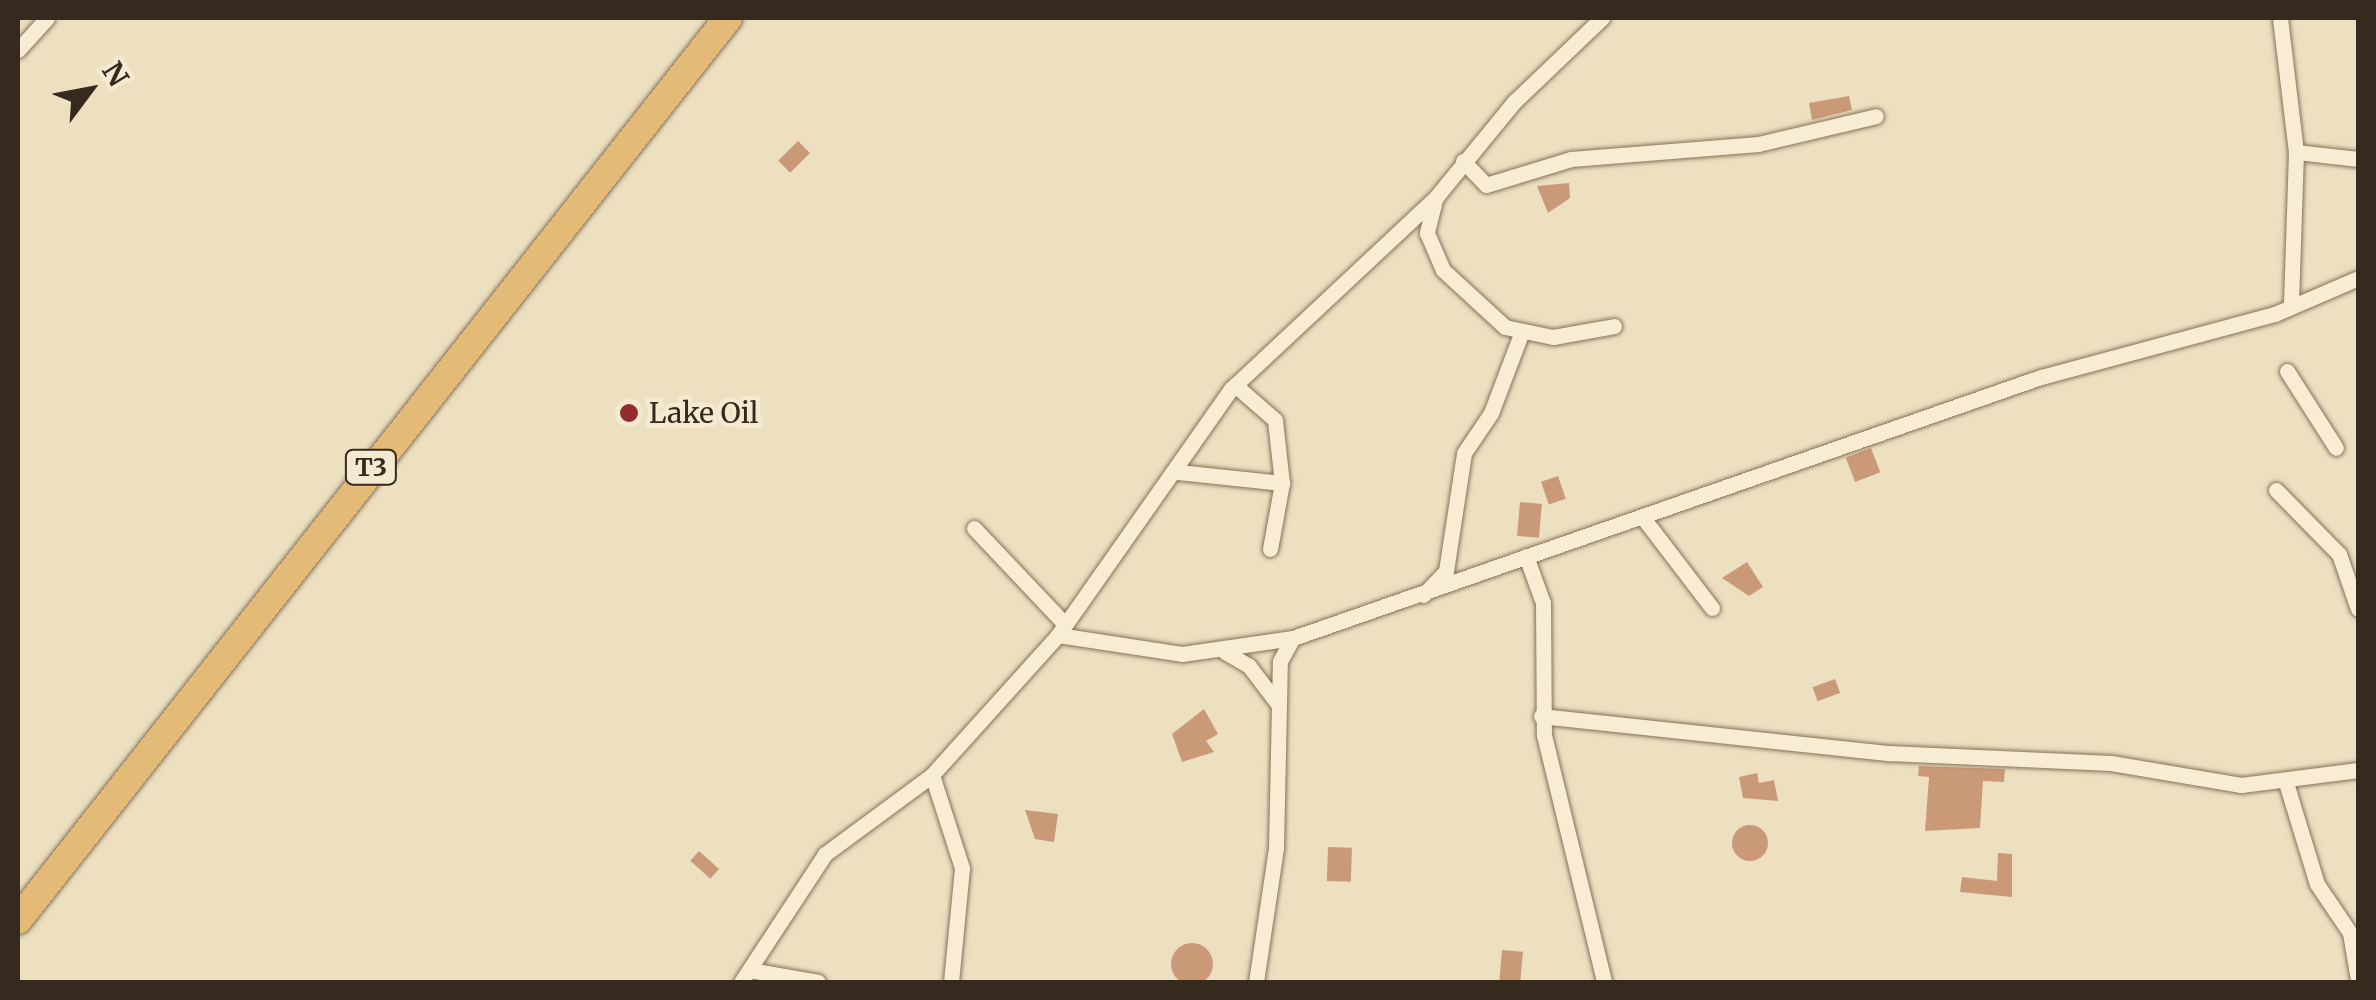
<!DOCTYPE html>
<html>
<head>
<meta charset="utf-8">
<style>
  body { margin:0 }
  #map { position:relative; width:2376px; height:1000px; overflow:hidden; background:#ece0c1; font-family:Merriweather,serif }
  div>[style] { position:absolute }
  .building>* { inset:0; background:#ca9a78; transform-origin:0 0 }
  .round { border-radius:50% }
  .roads { filter:drop-shadow(0 0 2px #867159) drop-shadow(0 0 2px #867159) }
  .minor>* { height:15px; margin:-7.5px; padding:0 7.5px; transform-origin:7.5px; border-radius:7.5px; background:#f8edd4 }
  .trunk>* { height:28px; margin:-14px; padding:0 14px; transform-origin:14px; border-radius:14px; background:#e4ba77 }
  .dots>* { width:28px; height:28px; translate:-50% -50%; box-sizing:border-box; border:5px solid #f4ead1; border-radius:50% }
  span { translate:-50% -50%; white-space:nowrap; text-align:center; line-height:1.15; -webkit-text-stroke:9px #f4ead1; paint-order:stroke }
  .shield-label span { padding:2px 8px; background:#f4ead1; border:2px solid; border-radius:8px; -webkit-text-stroke-width:0 }
  .shield-label { font-size:25px; color:#36291d; font-weight:700 }
  .poi-label { font-size:28px; color:#36291d }
  .left { translate:0 -50%; text-align:left }
  .frame { position:absolute; inset:0; border:20px solid #36291d; pointer-events:none }
  .north { position:absolute; left:40px; top:40px; width:100px; height:100px; -webkit-text-stroke:8px #f4ead1; paint-order:stroke; rotate:58deg; font-size:28px; font-weight:700; line-height:40px; text-align:center; color:#36291d }
  .north::after { content:''; display:block; margin:auto; width:35px; height:45px; background:#36291d; clip-path:polygon(50% 0,100% 100%,50% 72%,0 100%) }
</style>
</head>
<body>
<div id="map">
  <div class="building">
    <div style="clip-path:polygon(1849px 96px,1852px 110px,1812px 120px,1809px 103px)"></div>
    <div style="left:798px;top:141px;width:17px;height:28px;rotate:45deg"></div>
    <div style="clip-path:polygon(1569px 183px,1570px 198px,1548px 213px,1537px 186px)"></div>
    <div style="left:1871px;top:448px;width:26px;height:27px;rotate:69deg"></div>
    <div style="left:1558px;top:476px;width:24px;height:18px;rotate:71deg"></div>
    <div style="left:1520px;top:502px;width:22px;height:34px;rotate:5deg"></div>
    <div style="clip-path:polygon(1747px 562px,1763px 587px,1749px 596px,1722px 578px)"></div>
    <div style="left:1835px;top:679px;width:15px;height:24px;rotate:70deg"></div>
    <div style="clip-path:polygon(1204px 709px,1218px 734px,1206px 741px,1214px 752px,1182px 762px,1172px 734px)"></div>
    <div style="clip-path:polygon(1919px 766px,2005px 769px,2004px 782px,1983px 781px,1980px 828px,1925px 831px,1929px 777px,1918px 776px)"></div>
    <div style="clip-path:polygon(1757px 773px,1759px 783px,1774px 780px,1778px 801px,1743px 798px,1739px 777px)"></div>
    <div style="clip-path:polygon(1025px 810px,1058px 814px,1054px 842px,1035px 839px)"></div>
    <div class="round" style="left:1732px;top:825px;width:36px;height:36px"></div>
    <div style="left:1328px;top:847px;width:24px;height:34px;rotate:2deg"></div>
    <div style="left:699px;top:851px;width:27px;height:13px;rotate:42deg"></div>
    <div style="clip-path:polygon(1998px 853px,2012px 854px,2012px 897px,1960px 892px,1962px 877px,1997px 881px)"></div>
    <div class="round" style="left:1171px;top:943px;width:42px;height:42px"></div>
    <div style="left:1502px;top:950px;width:21px;height:32px;rotate:5deg"></div>
  </div>
  <div class="roads">
    <div class="minor">
      <div style="left:2280px;top:18px;width:135px;rotate:83.2deg"></div>
      <div style="left:2296px;top:152px;width:154px;rotate:91.9deg"></div>
      <div style="left:18px;top:50px;width:43px;rotate:-47.8deg"></div>
      <div style="left:2296px;top:152px;width:62px;rotate:6.4deg"></div>
      <div style="left:1463px;top:161px;width:33px;rotate:46deg"></div>
      <div style="left:1486px;top:185px;width:89px;rotate:-17deg"></div>
      <div style="left:1571px;top:159px;width:188px;rotate:-4.6deg"></div>
      <div style="left:1758px;top:144px;width:121px;rotate:-13.3deg"></div>
      <div style="left:1435px;top:200px;width:34px;rotate:104deg"></div>
      <div style="left:1427px;top:233px;width:40px;rotate:66.6deg"></div>
      <div style="left:1443px;top:270px;width:84px;rotate:42.6deg"></div>
      <div style="left:1505px;top:327px;width:49px;rotate:11.8deg"></div>
      <div style="left:1553px;top:337px;width:62px;rotate:-10.2deg"></div>
      <div style="left:2287px;top:371px;width:91px;rotate:57.5deg"></div>
      <div style="left:1235px;top:385px;width:53px;rotate:41.2deg"></div>
      <div style="left:1275px;top:420px;width:63px;rotate:83.7deg"></div>
      <div style="left:1282px;top:483px;width:67px;rotate:100.3deg"></div>
      <div style="left:1178px;top:472px;width:105px;rotate:6deg"></div>
      <div style="left:2276px;top:490px;width:90px;rotate:45.5deg"></div>
      <div style="left:2339px;top:554px;width:58px;rotate:70.9deg"></div>
      <div style="left:1644px;top:519px;width:112px;rotate:52.6deg"></div>
      <div style="left:974px;top:528px;width:127px;rotate:46.6deg"></div>
      <div style="left:1526px;top:556px;width:50px;rotate:70.1deg"></div>
      <div style="left:1543px;top:603px;width:132px;rotate:89.6deg"></div>
      <div style="left:1544px;top:735px;width:254px;rotate:76.3deg"></div>
      <div style="left:1423px;top:595px;width:33px;rotate:-46deg"></div>
      <div style="left:1446px;top:571px;width:119px;rotate:-81.3deg"></div>
      <div style="left:1464px;top:453px;width:48px;rotate:-56deg"></div>
      <div style="left:1491px;top:413px;width:85px;rotate:-69.2deg"></div>
      <div style="left:1058px;top:635px;width:125px;rotate:8.7deg"></div>
      <div style="left:1182px;top:654px;width:112px;rotate:-8.2deg"></div>
      <div style="left:1293px;top:638px;width:792px;rotate:-19.24deg"></div>
      <div style="left:2041px;top:377px;width:242px;rotate:-15.1deg"></div>
      <div style="left:2275px;top:314px;width:90px;rotate:-23.4deg"></div>
      <div style="left:1225px;top:652px;width:28px;rotate:30deg"></div>
      <div style="left:1249px;top:666px;width:48px;rotate:52.7deg"></div>
      <div style="left:1541px;top:716px;width:350px;rotate:6.1deg"></div>
      <div style="left:1889px;top:753px;width:222px;rotate:2.6deg"></div>
      <div style="left:2111px;top:763px;width:132px;rotate:9.6deg"></div>
      <div style="left:2241px;top:785px;width:118px;rotate:-7.3deg"></div>
      <div style="left:932px;top:775px;width:98px;rotate:72.1deg"></div>
      <div style="left:962px;top:868px;width:115px;rotate:95.5deg"></div>
      <div style="left:2287px;top:786px;width:102px;rotate:73deg"></div>
      <div style="left:2317px;top:884px;width:59px;rotate:56deg"></div>
      <div style="left:2350px;top:933px;width:48px;rotate:80.3deg"></div>
      <div style="left:750px;top:970px;width:69px;rotate:10deg"></div>
      <div style="left:741px;top:982px;width:153px;rotate:-56.7deg"></div>
      <div style="left:825px;top:854px;width:133px;rotate:-36.4deg"></div>
      <div style="left:932px;top:775px;width:188px;rotate:-48deg"></div>
      <div style="left:1058px;top:635px;width:301px;rotate:-54.9deg"></div>
      <div style="left:1231px;top:389px;width:282px;rotate:-43.1deg"></div>
      <div style="left:1437px;top:196px;width:122px;rotate:-50.7deg"></div>
      <div style="left:1514px;top:102px;width:122px;rotate:-43.7deg"></div>
      <div style="left:1256px;top:982px;width:135px;rotate:-81.5deg"></div>
      <div style="left:1276px;top:848px;width:187px;rotate:-88.8deg"></div>
      <div style="left:1280px;top:661px;width:26px;rotate:-61deg"></div>
    </div>
    <div class="trunk">
      <div style="left:18px;top:920px;width:1148px;rotate:-51.79deg"></div>
    </div>
  </div>
  <div class="dots">
    <div style="left:629px;top:413px;background:#932b2c"></div>
  </div>
  <div class="shield-label">
    <span style="left:371px;top:467px">T3</span>
  </div>
  <div class="poi-label">
    <span class="left" style="left:649px;top:413px">Lake Oil</span>
  </div>
  <div class="frame"></div>
  <div class="north">N</div>
</div>
</body>
</html>
